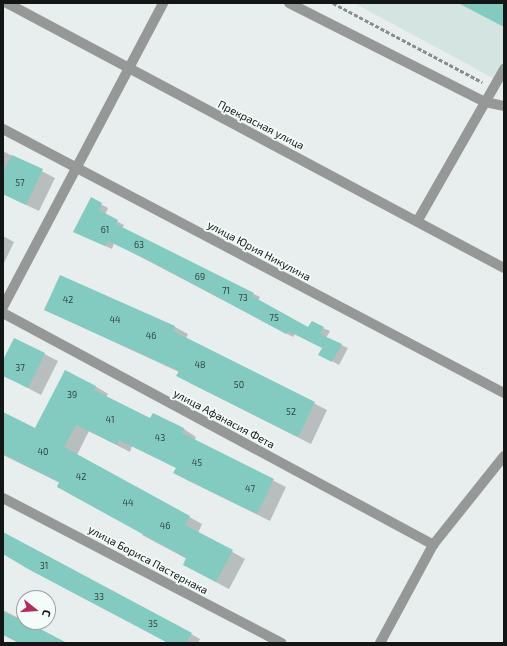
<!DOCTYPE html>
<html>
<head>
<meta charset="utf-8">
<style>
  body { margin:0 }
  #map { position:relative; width:507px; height:646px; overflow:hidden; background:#e7eeed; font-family:"Exo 2",sans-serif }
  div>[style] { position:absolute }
  .built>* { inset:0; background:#d4e4e1 }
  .shadow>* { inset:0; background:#0003 }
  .building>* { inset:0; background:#83cbc0 }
  .path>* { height:2.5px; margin-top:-1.25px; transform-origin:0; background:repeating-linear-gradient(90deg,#878c8c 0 4px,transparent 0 6px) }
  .street>* { height:10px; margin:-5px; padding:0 5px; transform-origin:5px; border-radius:5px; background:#959897 }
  span { translate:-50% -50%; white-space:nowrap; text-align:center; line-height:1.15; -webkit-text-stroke:3.5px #f4fcfa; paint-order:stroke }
  .number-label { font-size:9px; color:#304340 }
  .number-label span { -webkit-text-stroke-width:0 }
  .street-label { font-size:11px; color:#141616 }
  .frame { position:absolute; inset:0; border:4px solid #141616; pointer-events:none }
  .north { position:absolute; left:16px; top:590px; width:40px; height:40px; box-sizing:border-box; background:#f4fcfa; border:1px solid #9aa09f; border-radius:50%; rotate:107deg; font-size:11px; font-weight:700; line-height:16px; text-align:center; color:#141616 }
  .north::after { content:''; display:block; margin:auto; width:14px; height:18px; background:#b6295e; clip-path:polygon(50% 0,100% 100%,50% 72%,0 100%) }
</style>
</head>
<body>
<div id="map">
  <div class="built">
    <div style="clip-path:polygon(354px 3px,504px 3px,504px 84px)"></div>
  </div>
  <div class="shadow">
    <div style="clip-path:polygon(3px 151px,55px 178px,39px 211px,3px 194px)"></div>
    <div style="clip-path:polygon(91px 199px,108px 208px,105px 215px,124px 225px,122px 228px,260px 297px,258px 301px,309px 329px,323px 328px,330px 331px,326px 338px,348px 348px,339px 365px,320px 354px,323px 348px,295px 334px,293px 337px,114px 243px,112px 249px,74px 232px)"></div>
    <div style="clip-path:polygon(3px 236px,14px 242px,3px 265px)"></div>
    <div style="clip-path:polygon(61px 276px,175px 327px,188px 334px,186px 338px,327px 410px,311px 444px,190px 383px,179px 372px,45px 310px)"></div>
    <div style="clip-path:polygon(15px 339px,58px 361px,41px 395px,3px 375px,3px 363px)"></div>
    <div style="clip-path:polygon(95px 386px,108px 394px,106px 397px,151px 419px,154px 414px,184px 429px,196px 437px,194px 441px,286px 487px,270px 521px,187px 480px,174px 473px,177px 468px,132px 446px,130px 452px,89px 431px,77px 455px,202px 524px,198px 533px,245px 559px,229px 589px,197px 572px,187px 559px,142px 535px,144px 533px,60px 483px,3px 455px,3px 413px,36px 429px)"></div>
    <div style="clip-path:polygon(3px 533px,191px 634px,200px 639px,198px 643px,170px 643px,3px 554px)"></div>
    <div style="clip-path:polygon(3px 610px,66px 643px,20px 643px,3px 634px)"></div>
  </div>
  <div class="building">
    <div style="clip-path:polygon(458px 3px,504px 3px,504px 27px)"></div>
    <div style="clip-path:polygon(12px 155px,43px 169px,26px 205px,3px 194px,3px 172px)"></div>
    <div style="clip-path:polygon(91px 197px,102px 203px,99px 210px,118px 220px,116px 224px,254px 293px,252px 296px,308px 327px,312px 321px,324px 327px,320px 334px,342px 344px,332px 362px,318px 355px,322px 348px,288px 331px,286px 334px,154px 263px,108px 241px,105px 246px,73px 232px)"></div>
    <div style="clip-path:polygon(60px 275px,175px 326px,173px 331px,315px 402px,298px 437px,176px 376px,179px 371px,44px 310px)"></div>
    <div style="clip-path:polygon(14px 338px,45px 353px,28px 388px,3px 376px,3px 360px)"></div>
    <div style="clip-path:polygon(65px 370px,96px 386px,94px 390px,150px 418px,153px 413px,184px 428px,182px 433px,274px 479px,257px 514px,173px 473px,176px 468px,119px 440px,117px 445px,76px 425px,64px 447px,190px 516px,185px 525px,233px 550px,216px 582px,183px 565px,186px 558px,57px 487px,59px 482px,3px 454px,3px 412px,35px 428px)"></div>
    <div style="clip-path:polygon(3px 532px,192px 633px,186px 643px,168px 643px,28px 569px,3px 554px)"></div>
    <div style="clip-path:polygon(3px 612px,29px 623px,67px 643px,19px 643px,3px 635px)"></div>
  </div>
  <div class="path">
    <div style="left:333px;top:3px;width:169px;rotate:27.9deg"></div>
  </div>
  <div class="street">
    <div style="left:7px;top:3px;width:563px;rotate:28.07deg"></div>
    <div style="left:289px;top:3px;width:220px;rotate:26.8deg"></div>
    <div style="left:485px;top:102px;width:19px;rotate:12deg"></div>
    <div style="left:3px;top:129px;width:566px;rotate:27.79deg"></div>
    <div style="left:418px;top:220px;width:174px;rotate:-60.3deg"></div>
    <div style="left:3px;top:307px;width:344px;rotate:-62.2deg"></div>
    <div style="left:3px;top:313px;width:489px;rotate:28.3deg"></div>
    <div style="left:3px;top:498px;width:314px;rotate:27.5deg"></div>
    <div style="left:380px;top:643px;width:111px;rotate:-61.6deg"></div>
    <div style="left:433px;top:545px;width:114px;rotate:-51.4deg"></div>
  </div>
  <div class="number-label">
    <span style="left:20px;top:183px">57</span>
    <span style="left:105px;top:230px">61</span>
    <span style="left:139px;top:245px">63</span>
    <span style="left:200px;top:277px">69</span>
    <span style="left:226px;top:291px">71</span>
    <span style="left:243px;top:298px">73</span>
    <span style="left:68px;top:300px">42</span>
    <span style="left:274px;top:318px">75</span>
    <span style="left:115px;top:320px">44</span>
    <span style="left:151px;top:336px">46</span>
    <span style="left:200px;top:365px">48</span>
    <span style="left:20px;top:368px">37</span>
    <span style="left:239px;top:385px">50</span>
    <span style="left:72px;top:395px">39</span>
    <span style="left:291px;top:412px">52</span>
    <span style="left:110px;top:420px">41</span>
    <span style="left:160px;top:438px">43</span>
    <span style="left:43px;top:452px">40</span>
    <span style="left:197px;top:463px">45</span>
    <span style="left:81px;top:477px">42</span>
    <span style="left:250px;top:489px">47</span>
    <span style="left:128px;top:503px">44</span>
    <span style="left:165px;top:526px">46</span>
    <span style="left:44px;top:566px">31</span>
    <span style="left:99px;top:597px">33</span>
    <span style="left:153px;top:624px">35</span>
  </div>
  <div class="street-label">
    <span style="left:261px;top:125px;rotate:27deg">Прекрасная улица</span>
    <span style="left:259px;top:251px;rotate:28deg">улица Юрия Никулина</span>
    <span style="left:224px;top:419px;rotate:28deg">улица Афанасия Фета</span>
    <span style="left:148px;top:560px;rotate:28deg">улица Бориса Пастернака</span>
  </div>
  <div class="frame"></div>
  <div class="north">С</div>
</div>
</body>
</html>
